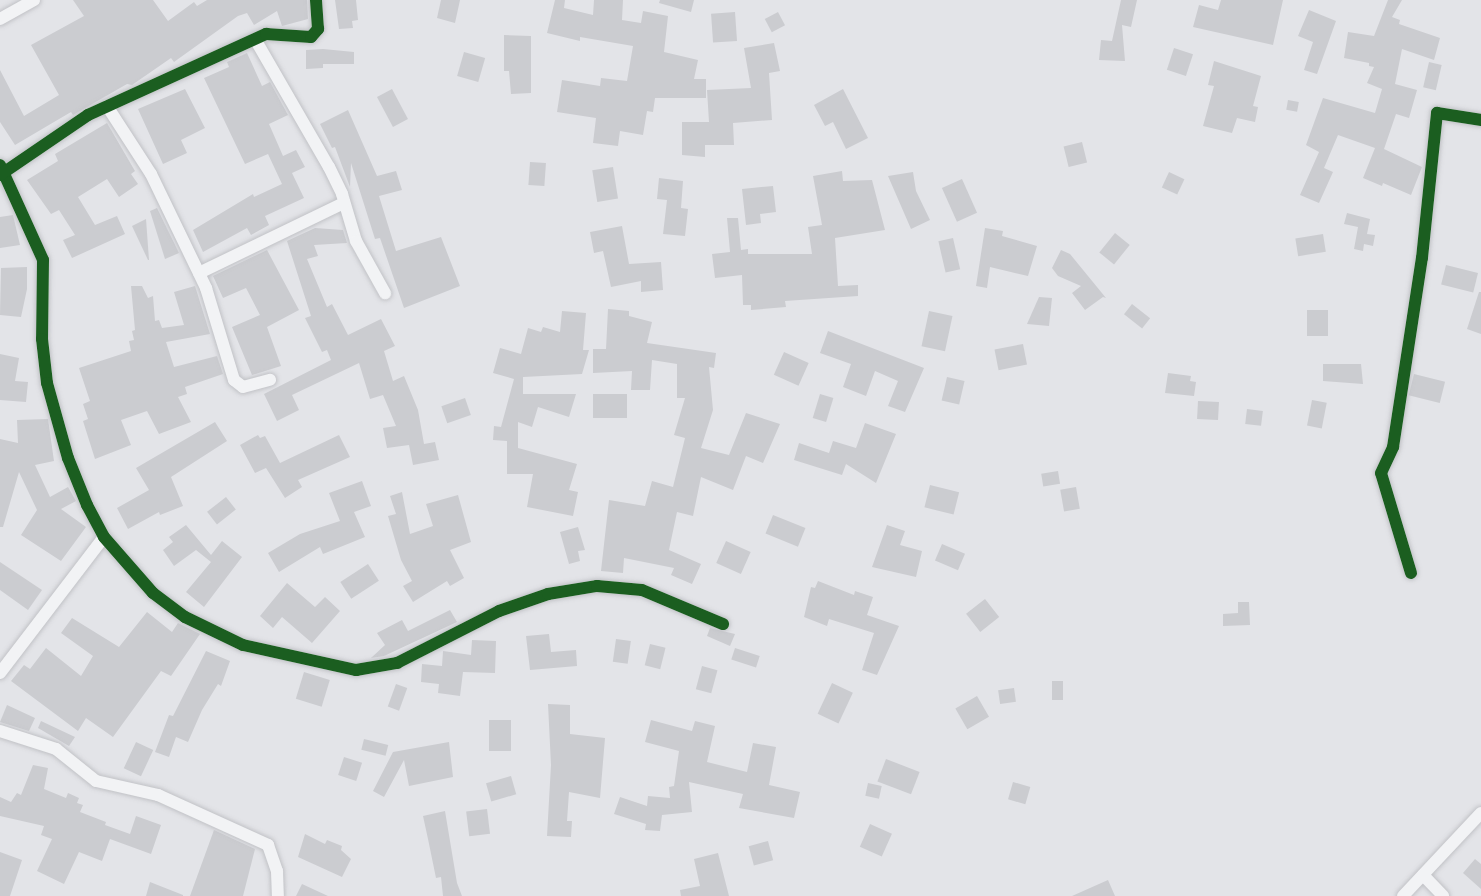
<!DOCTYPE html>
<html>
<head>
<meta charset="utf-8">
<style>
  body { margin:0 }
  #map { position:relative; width:1481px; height:896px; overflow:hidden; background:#e3e4e8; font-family:"PT Sans",sans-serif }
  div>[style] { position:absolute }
  .building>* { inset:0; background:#cbccd0; transform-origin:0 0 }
  .roads { filter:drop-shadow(0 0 2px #c1c2c6) drop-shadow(0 0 2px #c1c2c6) }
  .minor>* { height:12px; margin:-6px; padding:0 6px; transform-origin:6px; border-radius:6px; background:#f2f3f5 }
  .cycleway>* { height:12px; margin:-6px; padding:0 6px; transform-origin:6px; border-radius:6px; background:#1b5e20 }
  span { translate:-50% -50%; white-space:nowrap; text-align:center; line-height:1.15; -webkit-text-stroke:6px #f1f3f7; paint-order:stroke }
</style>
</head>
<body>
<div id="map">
  <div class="building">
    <div style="clip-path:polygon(73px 0,153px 0,168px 21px,194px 2px,197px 6px,207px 0,307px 0,308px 19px,282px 26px,277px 11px,254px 25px,247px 13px,238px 16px,174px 62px,171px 58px,132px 85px,127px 84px,73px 115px,71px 112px,15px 145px,0 122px,0 70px,24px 116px,59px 95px,31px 45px,84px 16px)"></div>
    <div style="clip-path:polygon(335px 0,356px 0,358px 20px,352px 21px,353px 28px,339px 29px)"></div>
    <div style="clip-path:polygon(441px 0,460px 0,455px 23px,437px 18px)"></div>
    <div style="clip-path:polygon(555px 0,565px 0,564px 8px,593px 15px,594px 0,623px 0,622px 20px,641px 23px,643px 11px,668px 16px,664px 52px,698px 60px,694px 79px,706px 79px,706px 98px,655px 98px,653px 112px,647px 111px,643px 135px,620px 131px,618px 146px,593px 143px,596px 118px,557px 112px,562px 80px,600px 86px,601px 78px,627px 81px,633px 46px,580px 37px,580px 41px,547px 33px)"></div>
    <div style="clip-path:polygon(660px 0,694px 0,691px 12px,659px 3px)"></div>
    <div style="clip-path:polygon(1121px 0,1137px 0,1131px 27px,1122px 25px,1125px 61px,1099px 60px,1101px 40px,1112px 41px)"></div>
    <div style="clip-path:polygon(1221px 0,1283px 0,1273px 45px,1193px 27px,1199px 5px,1218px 10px)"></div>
    <div style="clip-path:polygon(1388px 0,1402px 0,1392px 17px,1400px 20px,1399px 24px,1440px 38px,1434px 60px,1402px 49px,1395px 84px,1417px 90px,1409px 118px,1396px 114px,1384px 149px,1422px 167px,1411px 195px,1383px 183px,1382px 186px,1363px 178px,1375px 148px,1338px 135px,1324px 168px,1333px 172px,1319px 203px,1300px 195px,1319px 152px,1306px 145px,1323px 98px,1375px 113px,1382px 89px,1367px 83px,1374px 67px,1369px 66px,1369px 63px,1344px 58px,1348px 32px,1374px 36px)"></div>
    <div style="clip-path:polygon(1309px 10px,1336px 21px,1317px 74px,1304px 70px,1313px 42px,1298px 36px)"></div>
    <div style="left:735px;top:12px;width:29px;height:24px;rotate:86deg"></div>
    <div style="left:778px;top:12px;width:15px;height:15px;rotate:62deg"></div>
    <div style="clip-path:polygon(504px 35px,531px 36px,531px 93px,511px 94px,509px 71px,504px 71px)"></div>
    <div style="clip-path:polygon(774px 43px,780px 71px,769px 73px,772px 120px,733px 123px,734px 145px,705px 145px,705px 157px,682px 155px,682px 122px,709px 122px,707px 90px,751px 88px,744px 48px)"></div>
    <div style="left:1174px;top:48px;width:20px;height:23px;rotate:18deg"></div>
    <div style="clip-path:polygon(323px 49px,354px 52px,354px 64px,323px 64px,323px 68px,306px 69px,306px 50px)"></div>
    <div style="left:464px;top:52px;width:22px;height:25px;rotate:16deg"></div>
    <div style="clip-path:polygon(247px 53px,262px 86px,270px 82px,288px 115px,269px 124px,283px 156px,296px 150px,305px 167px,292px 173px,304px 198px,265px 216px,269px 225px,251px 235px,247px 228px,203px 252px,193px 230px,253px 194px,254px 197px,282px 184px,268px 154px,245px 164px,204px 78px,229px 67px,227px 62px)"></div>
    <div style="clip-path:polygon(1214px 61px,1261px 76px,1253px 106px,1258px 107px,1255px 122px,1237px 118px,1232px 133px,1203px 126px,1214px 86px,1208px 85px)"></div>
    <div style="left:1429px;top:62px;width:13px;height:26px;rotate:13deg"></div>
    <div style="clip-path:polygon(185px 89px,205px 128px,181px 140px,187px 153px,163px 164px,138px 109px)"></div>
    <div style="left:392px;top:89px;width:34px;height:17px;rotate:62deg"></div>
    <div style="clip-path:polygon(843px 89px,868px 138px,846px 149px,833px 122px,825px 126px,814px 105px)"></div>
    <div style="left:1288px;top:100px;width:11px;height:10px;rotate:10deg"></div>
    <div style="clip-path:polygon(348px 110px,377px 176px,396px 171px,402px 190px,379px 196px,396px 251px,441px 237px,460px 286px,404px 308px,380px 238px,375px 239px,351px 163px,350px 187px,335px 147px,332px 148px,320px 124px)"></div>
    <div style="clip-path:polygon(107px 123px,135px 171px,131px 174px,138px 184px,119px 197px,107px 179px,78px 197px,95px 225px,117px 216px,125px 234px,72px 258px,63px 240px,75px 235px,59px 210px,51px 214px,27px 180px,58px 161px,55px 154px)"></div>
    <div style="left:1082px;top:142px;width:21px;height:19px;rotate:76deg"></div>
    <div style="left:530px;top:162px;width:16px;height:23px;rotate:4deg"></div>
    <div style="left:613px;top:167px;width:32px;height:21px;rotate:81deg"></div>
    <div style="clip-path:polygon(842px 171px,843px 181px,872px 180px,885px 230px,835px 238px,838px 286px,858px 285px,858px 296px,785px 301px,786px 307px,751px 310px,751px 305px,743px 305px,742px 275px,715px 278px,712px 254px,730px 252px,727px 218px,738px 218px,741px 250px,748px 249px,748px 254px,812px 254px,808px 227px,822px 225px,813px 176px)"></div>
    <div style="clip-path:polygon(913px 172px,916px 191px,930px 220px,911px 229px,888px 176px)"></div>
    <div style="left:1169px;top:172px;width:17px;height:17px;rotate:25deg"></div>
    <div style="clip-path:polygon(659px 178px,683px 181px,681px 208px,688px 209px,685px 236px,663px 234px,667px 200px,657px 199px)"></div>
    <div style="left:962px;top:179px;width:37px;height:22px;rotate:66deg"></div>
    <div style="clip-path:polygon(773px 186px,776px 212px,760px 214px,761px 223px,746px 225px,742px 189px)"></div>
    <div style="clip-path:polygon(157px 208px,179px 253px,165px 259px,150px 211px)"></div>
    <div style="clip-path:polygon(1347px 213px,1370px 219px,1367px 234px,1375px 235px,1373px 246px,1364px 244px,1363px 251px,1354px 249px,1358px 227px,1344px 224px)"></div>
    <div style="clip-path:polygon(13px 215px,20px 245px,0 248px,0 217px)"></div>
    <div style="clip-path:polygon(146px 219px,149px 260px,148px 260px,132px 226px)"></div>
    <div style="clip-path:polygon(622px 226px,629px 264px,661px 262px,663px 290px,641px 292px,641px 281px,611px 287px,603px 251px,594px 253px,590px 232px)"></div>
    <div style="clip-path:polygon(315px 228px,343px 230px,347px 243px,314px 245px,318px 256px,307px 259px,327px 307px,332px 304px,348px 335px,381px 319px,395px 346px,384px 351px,393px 381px,404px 376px,418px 410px,424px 444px,435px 442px,439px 460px,413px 465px,409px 445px,387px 448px,383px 428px,396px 426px,383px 395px,370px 399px,359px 363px,292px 395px,299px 410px,277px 421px,264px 394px,331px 360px,327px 350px,322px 352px,305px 318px,311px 316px,287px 241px)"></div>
    <div style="clip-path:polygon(985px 228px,1003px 231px,1002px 236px,1037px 246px,1028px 276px,990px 267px,987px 288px,976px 286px)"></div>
    <div style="left:1115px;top:233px;width:19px;height:25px;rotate:39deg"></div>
    <div style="left:1323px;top:234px;width:18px;height:28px;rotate:81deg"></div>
    <div style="left:953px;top:238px;width:32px;height:15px;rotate:77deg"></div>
    <div style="clip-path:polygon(267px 250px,299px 310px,267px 327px,281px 366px,252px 375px,232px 327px,260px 315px,246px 288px,223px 298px,213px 276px)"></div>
    <div style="clip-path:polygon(1061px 250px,1070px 254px,1106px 298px,1103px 297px,1085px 310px,1072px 293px,1081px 286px,1058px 276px,1052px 268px)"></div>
    <div style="left:1446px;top:265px;width:33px;height:20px;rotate:14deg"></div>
    <div style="clip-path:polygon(27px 267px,27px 289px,21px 317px,0 315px,1px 268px)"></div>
    <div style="clip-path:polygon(131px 286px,142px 286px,148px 298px,153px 296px,155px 321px,159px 320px,162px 328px,184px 325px,174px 292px,195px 286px,210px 334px,166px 342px,174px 367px,217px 356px,223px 374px,185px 387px,187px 394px,178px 397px,191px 422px,159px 434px,147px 411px,121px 420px,131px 445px,95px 459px,83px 421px,88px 419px,83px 404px,90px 401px,79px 368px,131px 351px,129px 341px,134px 340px,132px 331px,135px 330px)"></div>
    <div style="clip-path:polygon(1479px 292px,1481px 292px,1481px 334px,1467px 329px)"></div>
    <div style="clip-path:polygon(1039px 297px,1052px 298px,1049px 326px,1027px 324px)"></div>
    <div style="left:1132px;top:304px;width:23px;height:13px;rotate:38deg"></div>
    <div style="clip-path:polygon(608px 309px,629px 311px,629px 316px,652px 322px,647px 343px,716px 353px,714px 368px,709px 367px,713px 410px,701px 448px,729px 455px,746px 413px,780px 424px,763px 463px,746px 456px,733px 490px,701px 477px,693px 516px,677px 512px,669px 550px,701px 564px,692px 584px,671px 575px,674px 568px,624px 558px,623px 573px,601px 571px,609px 500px,645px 506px,652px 481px,673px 487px,685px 438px,674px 435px,685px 398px,677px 398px,677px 364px,652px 360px,650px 390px,631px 390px,632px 371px,593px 373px,593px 349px,606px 349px)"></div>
    <div style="left:1307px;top:310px;width:21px;height:26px"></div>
    <div style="clip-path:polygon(562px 311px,586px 313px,583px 350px,589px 350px,582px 374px,523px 377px,523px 394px,576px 394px,569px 417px,538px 407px,532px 427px,518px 422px,518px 448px,577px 464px,569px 490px,578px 492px,573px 516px,527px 507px,533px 474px,507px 474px,507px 441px,493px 440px,494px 426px,501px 427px,514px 379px,493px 373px,500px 348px,521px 354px,528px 328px,541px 332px,543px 327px,560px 332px)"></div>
    <div style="left:929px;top:311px;width:24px;height:36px;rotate:12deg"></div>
    <div style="clip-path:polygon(828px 331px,924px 368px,905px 412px,888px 406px,898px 381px,875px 371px,866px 396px,843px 387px,851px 364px,820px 353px)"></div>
    <div style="left:1023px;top:344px;width:21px;height:29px;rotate:79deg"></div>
    <div style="left:784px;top:352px;width:27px;height:25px;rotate:24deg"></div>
    <div style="clip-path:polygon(0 354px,19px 358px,15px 381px,28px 382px,26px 402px,0 400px)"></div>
    <div style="clip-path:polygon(1323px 364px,1361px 364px,1363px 384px,1323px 381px)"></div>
    <div style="clip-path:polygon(1168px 373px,1191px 376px,1190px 381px,1196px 382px,1194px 396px,1165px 393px)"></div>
    <div style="left:1414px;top:374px;width:32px;height:22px;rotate:14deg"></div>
    <div style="left:947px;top:377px;width:18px;height:24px;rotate:13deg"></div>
    <div style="left:593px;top:394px;width:34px;height:24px"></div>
    <div style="left:820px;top:394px;width:14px;height:25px;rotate:17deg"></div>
    <div style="left:465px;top:398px;width:18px;height:25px;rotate:71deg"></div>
    <div style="left:1312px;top:400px;width:15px;height:26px;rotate:11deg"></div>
    <div style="left:1198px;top:401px;width:21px;height:18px;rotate:3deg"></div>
    <div style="left:1247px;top:409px;width:16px;height:15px;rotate:7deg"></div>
    <div style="clip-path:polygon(48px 419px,54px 461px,35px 465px,50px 497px,68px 487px,76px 501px,61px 509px,86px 527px,61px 561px,21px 535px,37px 510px,19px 472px,3px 527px,0 527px,0 439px,18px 443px,17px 420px)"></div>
    <div style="clip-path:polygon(215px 422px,227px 441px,171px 477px,183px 506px,160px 515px,159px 512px,128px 529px,117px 508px,149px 490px,136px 468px)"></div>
    <div style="clip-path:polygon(865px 423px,896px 434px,876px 483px,846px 464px,842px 475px,794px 460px,799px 443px,829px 453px,833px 441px,856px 448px)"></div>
    <div style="clip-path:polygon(258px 435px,260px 438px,265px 436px,280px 463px,339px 435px,350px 457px,298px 480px,302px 487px,285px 498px,266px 468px,255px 473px,240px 445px)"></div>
    <div style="left:1058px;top:471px;width:13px;height:17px;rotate:81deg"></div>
    <div style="clip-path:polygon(362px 481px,371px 506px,354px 512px,365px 537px,323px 554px,320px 547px,279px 572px,268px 553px,300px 534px,340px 521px,329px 493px)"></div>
    <div style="left:930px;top:485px;width:30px;height:23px;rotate:14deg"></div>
    <div style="left:1076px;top:487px;width:22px;height:16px;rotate:80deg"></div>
    <div style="clip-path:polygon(402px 492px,410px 534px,433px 526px,426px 504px,458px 495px,471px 542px,450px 550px,464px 578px,450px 586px,447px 581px,413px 602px,403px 586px,412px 581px,401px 560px,388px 516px,396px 514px,390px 496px)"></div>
    <div style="left:226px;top:497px;width:16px;height:24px;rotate:52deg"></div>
    <div style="left:773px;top:515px;width:35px;height:20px;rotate:22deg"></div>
    <div style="clip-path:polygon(186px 525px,211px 555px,222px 541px,242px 557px,204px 607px,186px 592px,211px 562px,196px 550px,174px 566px,163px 550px,173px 542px,169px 537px)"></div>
    <div style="clip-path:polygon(887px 525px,905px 531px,900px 545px,922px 551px,916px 577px,872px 567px)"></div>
    <div style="clip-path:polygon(578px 527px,585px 550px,578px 551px,580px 561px,569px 564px,560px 532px)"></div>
    <div style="left:726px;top:541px;width:27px;height:24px;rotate:24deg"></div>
    <div style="left:942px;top:544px;width:25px;height:18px;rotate:23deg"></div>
    <div style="clip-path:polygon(0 562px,42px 590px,28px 610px,0 590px)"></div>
    <div style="left:368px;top:564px;width:20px;height:33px;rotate:57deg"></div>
    <div style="clip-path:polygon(818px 581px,854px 595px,855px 591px,873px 597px,867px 615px,899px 626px,877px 675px,862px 670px,874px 633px,829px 619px,827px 626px,804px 617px,811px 587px,815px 588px)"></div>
    <div style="clip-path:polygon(287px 583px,315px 607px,325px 597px,340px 611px,312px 643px,282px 617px,273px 628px,260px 616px)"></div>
    <div style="left:985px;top:599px;width:23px;height:24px;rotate:52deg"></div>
    <div style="clip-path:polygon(1238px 602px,1249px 602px,1250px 625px,1223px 626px,1223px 614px,1238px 613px)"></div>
    <div style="clip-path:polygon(450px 610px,457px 622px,384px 656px,371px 658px,385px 645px,377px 633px,402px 620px,408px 631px)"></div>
    <div style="clip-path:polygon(147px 612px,172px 632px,178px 623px,200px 634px,171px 676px,161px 671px,113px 737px,86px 718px,78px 731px,11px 681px,24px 665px,30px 669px,46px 648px,81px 676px,93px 656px,61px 633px,72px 618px,119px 647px)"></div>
    <div style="clip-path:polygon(710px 628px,735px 634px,730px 646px,707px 636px)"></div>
    <div style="clip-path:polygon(549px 634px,551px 652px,576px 650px,577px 666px,530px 670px,526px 636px)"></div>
    <div style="left:616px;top:639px;width:15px;height:23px;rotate:8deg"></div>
    <div style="clip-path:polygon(472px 640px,496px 641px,495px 673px,463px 672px,460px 696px,438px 693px,439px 684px,421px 682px,422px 664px,442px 666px,443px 651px,471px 655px)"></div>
    <div style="left:650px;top:644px;width:16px;height:22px;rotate:14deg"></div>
    <div style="left:735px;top:648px;width:26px;height:12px;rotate:18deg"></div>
    <div style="clip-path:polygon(206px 651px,230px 661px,221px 686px,218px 684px,202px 710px,188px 742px,176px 737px,169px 757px,155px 752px,169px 715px,173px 716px)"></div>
    <div style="left:702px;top:666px;width:16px;height:24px;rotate:15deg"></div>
    <div style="left:304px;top:672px;width:27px;height:28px;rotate:17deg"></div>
    <div style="left:1052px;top:681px;width:11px;height:19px"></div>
    <div style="left:832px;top:683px;width:23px;height:34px;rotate:25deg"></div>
    <div style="left:396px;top:684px;width:12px;height:24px;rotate:20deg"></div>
    <div style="left:1014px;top:688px;width:14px;height:16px;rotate:82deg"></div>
    <div style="left:977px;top:696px;width:24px;height:25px;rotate:60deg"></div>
    <div style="clip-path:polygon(548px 704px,570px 705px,570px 734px,605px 738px,600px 798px,569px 792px,567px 821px,572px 821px,571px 837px,547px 836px,551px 765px)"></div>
    <div style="clip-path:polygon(7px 705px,35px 718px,29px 731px,0 722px)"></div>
    <div style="left:511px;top:720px;width:31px;height:22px;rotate:90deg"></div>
    <div style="clip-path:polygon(651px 720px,692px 731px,695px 721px,715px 726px,707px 762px,747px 772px,753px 743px,776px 747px,769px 785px,800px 792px,794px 818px,739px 808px,743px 794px,689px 782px,692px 812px,662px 815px,660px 831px,645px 830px,646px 824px,614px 814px,620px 797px,647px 806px,648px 796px,670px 798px,669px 787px,674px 786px,679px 751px,645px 742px)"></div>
    <div style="clip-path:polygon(41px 721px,75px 737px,69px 746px,38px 728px)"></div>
    <div style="left:364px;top:739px;width:25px;height:11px;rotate:14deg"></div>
    <div style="left:136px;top:742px;width:19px;height:29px;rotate:25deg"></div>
    <div style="clip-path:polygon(449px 742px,453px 777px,409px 786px,404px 760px,384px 797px,373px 791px,393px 752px)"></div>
    <div style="left:344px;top:757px;width:19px;height:19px;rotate:18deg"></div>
    <div style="left:886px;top:759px;width:36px;height:24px;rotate:21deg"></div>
    <div style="clip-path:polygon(33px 765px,48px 768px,44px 789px,66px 798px,68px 793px,79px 798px,77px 803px,83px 805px,80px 812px,106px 822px,105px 825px,130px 834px,136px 816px,161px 825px,151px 854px,110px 839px,102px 861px,79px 852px,64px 884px,37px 871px,52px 839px,41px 835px,44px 826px,0 816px,0 797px,11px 802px,17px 793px,21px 795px)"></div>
    <div style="left:511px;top:776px;width:19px;height:26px;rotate:74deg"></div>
    <div style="left:1013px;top:782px;width:18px;height:18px;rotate:16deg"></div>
    <div style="left:868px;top:783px;width:14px;height:13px;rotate:12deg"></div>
    <div style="left:487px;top:809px;width:25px;height:21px;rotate:83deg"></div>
    <div style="clip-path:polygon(445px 811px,457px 883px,462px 896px,443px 896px,441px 877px,436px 878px,428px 839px,423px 816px)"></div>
    <div style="left:870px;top:824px;width:24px;height:25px;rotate:24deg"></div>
    <div style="clip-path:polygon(214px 830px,255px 849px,243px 896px,190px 896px)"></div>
    <div style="clip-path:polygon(305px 834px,325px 844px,327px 840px,342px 846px,341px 850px,351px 859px,342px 877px,298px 857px)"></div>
    <div style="left:768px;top:841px;width:20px;height:20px;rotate:75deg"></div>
    <div style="clip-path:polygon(0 852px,22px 860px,10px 896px,0 896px)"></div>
    <div style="clip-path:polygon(718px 853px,729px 896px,681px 896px,680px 890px,700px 886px,694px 859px)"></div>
    <div style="clip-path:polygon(1475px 859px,1481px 864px,1481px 889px,1463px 873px)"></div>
    <div style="clip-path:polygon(1108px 880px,1115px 896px,1072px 896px)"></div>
    <div style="clip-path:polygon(150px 882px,183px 895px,183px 896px,146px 896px)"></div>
    <div style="clip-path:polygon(302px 884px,328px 896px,296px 896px)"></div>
  </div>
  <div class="roads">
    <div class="minor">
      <div style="left:0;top:19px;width:39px;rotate:-29deg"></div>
      <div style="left:255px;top:39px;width:148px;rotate:60deg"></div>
      <div style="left:329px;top:167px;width:30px;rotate:64deg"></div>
      <div style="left:342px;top:194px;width:49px;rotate:73.4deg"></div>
      <div style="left:356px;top:241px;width:60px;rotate:60.9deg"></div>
      <div style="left:107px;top:106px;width:81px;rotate:57.1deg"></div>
      <div style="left:151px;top:174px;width:127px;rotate:64.2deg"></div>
      <div style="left:206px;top:288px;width:96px;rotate:73.1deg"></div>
      <div style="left:234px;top:380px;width:11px;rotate:38deg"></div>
      <div style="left:243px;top:387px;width:28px;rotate:-15deg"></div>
      <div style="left:0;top:165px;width:104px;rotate:65.6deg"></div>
      <div style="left:43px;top:260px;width:79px;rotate:90.7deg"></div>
      <div style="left:42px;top:339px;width:44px;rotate:83.5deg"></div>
      <div style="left:47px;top:383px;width:78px;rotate:74.4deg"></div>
      <div style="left:68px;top:458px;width:51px;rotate:68deg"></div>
      <div style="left:87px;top:505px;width:36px;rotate:62deg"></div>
      <div style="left:104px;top:537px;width:74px;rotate:48.8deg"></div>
      <div style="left:153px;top:593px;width:40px;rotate:37deg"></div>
      <div style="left:185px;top:617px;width:64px;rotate:25.8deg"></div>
      <div style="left:243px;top:645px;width:116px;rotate:12.5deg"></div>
      <div style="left:356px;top:670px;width:42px;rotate:-9.7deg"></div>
      <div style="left:397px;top:663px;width:114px;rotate:-27deg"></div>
      <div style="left:499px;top:611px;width:52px;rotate:-19.1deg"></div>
      <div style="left:548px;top:594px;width:50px;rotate:-9.3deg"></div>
      <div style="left:597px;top:586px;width:45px;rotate:5.1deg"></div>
      <div style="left:642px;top:590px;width:88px;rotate:22.8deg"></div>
      <div style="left:0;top:175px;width:107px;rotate:-34.3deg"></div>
      <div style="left:88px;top:115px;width:196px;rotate:-24.5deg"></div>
      <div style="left:266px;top:34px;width:45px;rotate:3.8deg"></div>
      <div style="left:311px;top:37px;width:11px;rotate:-49deg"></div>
      <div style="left:318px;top:29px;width:29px;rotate:-94deg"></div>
      <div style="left:199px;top:273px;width:161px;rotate:-25.8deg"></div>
      <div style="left:1411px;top:573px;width:104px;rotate:-106.7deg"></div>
      <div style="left:1381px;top:473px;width:29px;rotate:-65deg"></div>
      <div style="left:1393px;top:447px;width:191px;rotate:-81.3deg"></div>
      <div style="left:1422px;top:258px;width:146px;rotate:-84.1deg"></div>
      <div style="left:1437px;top:113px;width:45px;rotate:9deg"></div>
      <div style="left:0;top:673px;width:171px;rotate:-52.6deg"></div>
      <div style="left:0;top:731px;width:59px;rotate:17.8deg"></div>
      <div style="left:56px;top:749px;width:51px;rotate:38.7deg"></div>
      <div style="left:96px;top:781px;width:64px;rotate:12.7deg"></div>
      <div style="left:158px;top:795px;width:121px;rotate:24.4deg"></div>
      <div style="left:268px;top:845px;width:28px;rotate:71deg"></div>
      <div style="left:277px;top:871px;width:25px;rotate:88deg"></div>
      <div style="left:1423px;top:875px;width:29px;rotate:46deg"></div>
      <div style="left:1403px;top:896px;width:114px;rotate:-46.8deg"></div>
    </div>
  </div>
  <div class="cycleway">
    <div style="left:0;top:165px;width:104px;rotate:65.6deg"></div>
    <div style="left:43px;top:260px;width:79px;rotate:90.7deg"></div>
    <div style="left:42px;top:339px;width:44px;rotate:83.5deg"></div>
    <div style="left:47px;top:383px;width:78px;rotate:74.4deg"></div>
    <div style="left:68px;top:458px;width:51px;rotate:68deg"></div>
    <div style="left:87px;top:505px;width:36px;rotate:62deg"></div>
    <div style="left:104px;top:537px;width:74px;rotate:48.8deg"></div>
    <div style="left:153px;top:593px;width:40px;rotate:37deg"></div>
    <div style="left:185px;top:617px;width:64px;rotate:25.8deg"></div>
    <div style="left:243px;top:645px;width:116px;rotate:12.5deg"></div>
    <div style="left:356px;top:670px;width:42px;rotate:-9.7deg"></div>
    <div style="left:397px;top:663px;width:114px;rotate:-27deg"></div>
    <div style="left:499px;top:611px;width:52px;rotate:-19.1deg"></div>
    <div style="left:548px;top:594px;width:50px;rotate:-9.3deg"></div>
    <div style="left:597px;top:586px;width:45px;rotate:5.1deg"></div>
    <div style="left:642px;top:590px;width:88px;rotate:22.8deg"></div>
    <div style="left:0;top:175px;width:107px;rotate:-34.3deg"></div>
    <div style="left:88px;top:115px;width:196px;rotate:-24.5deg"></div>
    <div style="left:266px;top:34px;width:45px;rotate:3.8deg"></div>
    <div style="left:311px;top:37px;width:11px;rotate:-49deg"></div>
    <div style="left:318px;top:29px;width:29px;rotate:-94deg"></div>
    <div style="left:1411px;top:573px;width:104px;rotate:-106.7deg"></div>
    <div style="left:1381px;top:473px;width:29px;rotate:-65deg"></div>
    <div style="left:1393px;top:447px;width:191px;rotate:-81.3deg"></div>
    <div style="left:1422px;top:258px;width:146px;rotate:-84.1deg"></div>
    <div style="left:1437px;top:113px;width:45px;rotate:9deg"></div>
  </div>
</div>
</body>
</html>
